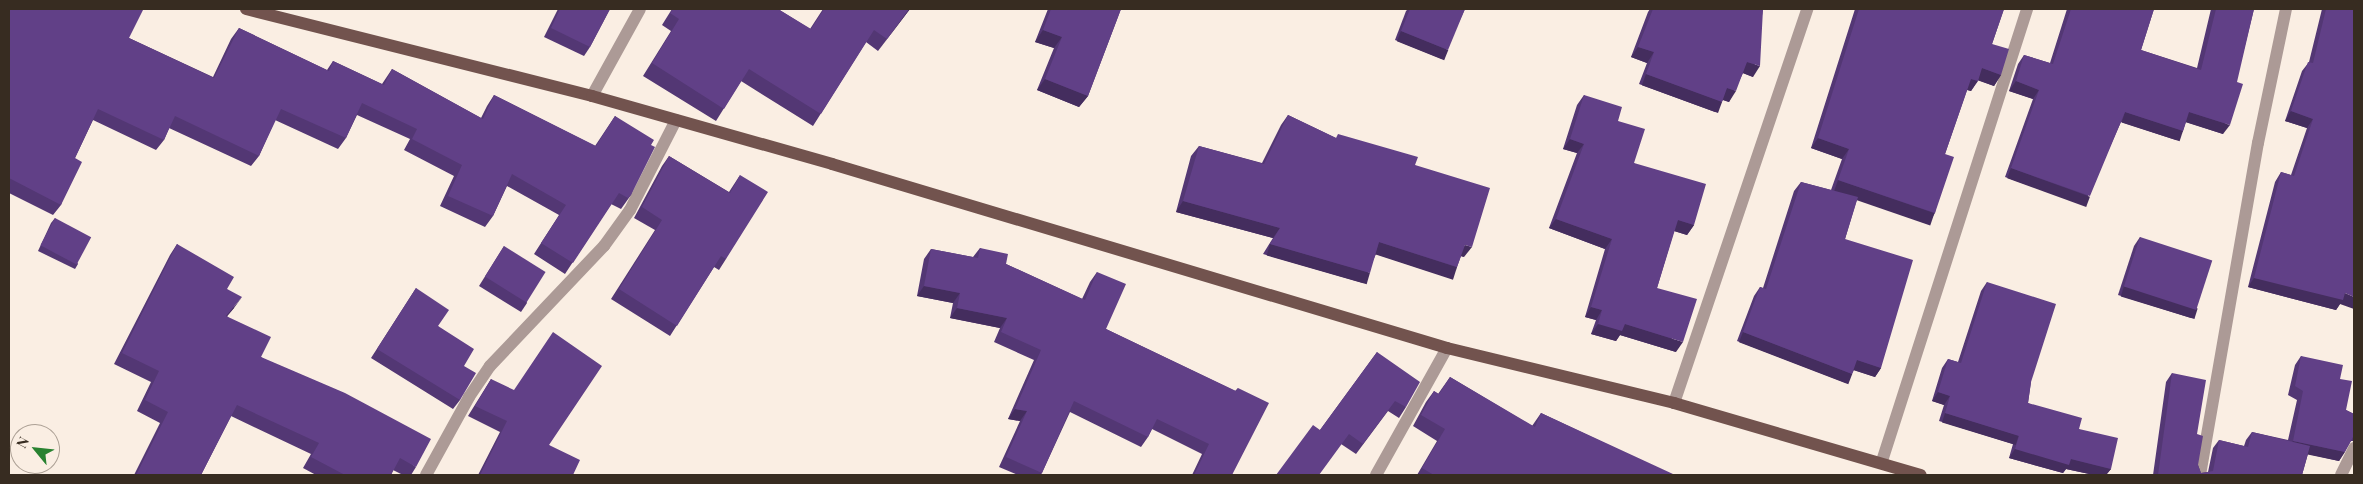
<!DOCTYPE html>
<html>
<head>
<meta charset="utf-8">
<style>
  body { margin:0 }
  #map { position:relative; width:2363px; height:484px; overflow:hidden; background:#faeee3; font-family:"Playfair Display",serif }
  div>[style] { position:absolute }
  .minor>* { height:12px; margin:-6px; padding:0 6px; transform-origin:6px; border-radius:6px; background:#ac9a96 }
  .major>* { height:12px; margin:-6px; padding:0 6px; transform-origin:6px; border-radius:6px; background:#72534e }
  .wall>* { inset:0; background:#533774 }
  .shaded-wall>* { inset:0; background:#442d5e; transform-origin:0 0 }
  .building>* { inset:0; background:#614087; transform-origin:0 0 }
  span { translate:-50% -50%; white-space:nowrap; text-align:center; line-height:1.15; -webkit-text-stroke:5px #faeee3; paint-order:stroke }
  .frame { position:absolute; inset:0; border:10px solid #372c21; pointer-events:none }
  .north { position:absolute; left:10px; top:424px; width:50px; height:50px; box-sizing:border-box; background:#faeee3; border:1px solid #aca095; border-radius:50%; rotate:298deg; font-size:14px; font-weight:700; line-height:20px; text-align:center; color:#372c21 }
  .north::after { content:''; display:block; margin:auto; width:18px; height:22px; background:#298231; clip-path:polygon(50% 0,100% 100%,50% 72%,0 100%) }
</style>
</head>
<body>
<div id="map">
  <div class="minor">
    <div style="left:592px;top:96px;width:99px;rotate:-61.1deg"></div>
    <div style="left:1674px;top:403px;width:416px;rotate:-71.3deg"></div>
    <div style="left:1882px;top:461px;width:475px;rotate:-72.2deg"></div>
    <div style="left:426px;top:475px;width:89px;rotate:-61.1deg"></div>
    <div style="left:469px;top:397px;width:37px;rotate:-56deg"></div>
    <div style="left:490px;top:366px;width:166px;rotate:-46.5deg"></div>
    <div style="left:604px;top:246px;width:44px;rotate:-54.2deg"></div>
    <div style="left:630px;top:210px;width:101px;rotate:-62.9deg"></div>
    <div style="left:1376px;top:475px;width:145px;rotate:-60.8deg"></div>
    <div style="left:2200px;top:475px;width:337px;rotate:-80.1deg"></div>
    <div style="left:2258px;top:143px;width:137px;rotate:-78.2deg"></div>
    <div style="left:2341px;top:475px;width:30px;rotate:-64deg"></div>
  </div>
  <div class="major">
    <div style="left:246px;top:9px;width:357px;rotate:14.1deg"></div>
    <div style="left:592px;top:96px;width:249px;rotate:15.8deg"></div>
    <div style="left:832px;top:164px;width:642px;rotate:16.66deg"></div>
    <div style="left:1447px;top:348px;width:234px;rotate:13.6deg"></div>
    <div style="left:1674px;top:403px;width:257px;rotate:16.3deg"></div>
  </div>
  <div class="wall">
    <div style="clip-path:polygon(9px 9px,129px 38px,213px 77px,231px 39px,239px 28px,327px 70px,333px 61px,382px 84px,392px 69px,481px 118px,487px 106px,494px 95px,595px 146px,615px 116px,651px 145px,631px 195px,621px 209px,611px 204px,565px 274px,534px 254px,559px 215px,507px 186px,493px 216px,485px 227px,440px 206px,454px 176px,404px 150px,410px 139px,357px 115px,346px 138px,338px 149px,275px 120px,259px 156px,251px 166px,169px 128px,164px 140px,156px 150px,93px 120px,75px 158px,61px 205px,53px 215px,9px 193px)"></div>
    <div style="clip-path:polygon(558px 9px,610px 9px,590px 47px,584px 56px,544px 37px)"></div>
    <div style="clip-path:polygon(672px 9px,778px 9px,810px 29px,823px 9px,910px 9px,878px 51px,866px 42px,813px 126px,741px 81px,716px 121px,643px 76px,671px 31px,662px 25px)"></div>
    <div style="clip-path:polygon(1048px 9px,1121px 9px,1088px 96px,1079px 107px,1037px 90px,1054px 48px,1035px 42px)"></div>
    <div style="clip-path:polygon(1408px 9px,1465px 9px,1442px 59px,1395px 40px,1406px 11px)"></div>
    <div style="clip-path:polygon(1650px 9px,1763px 9px,1753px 77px,1743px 73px,1729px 102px,1723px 100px,1715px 112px,1639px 84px,1647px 63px,1631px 57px,1648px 12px)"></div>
    <div style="clip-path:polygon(1855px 9px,2004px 9px,1992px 44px,2001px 75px,1994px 86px,1978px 80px,1971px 91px,1967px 90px,1945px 154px,1935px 213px,1928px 224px,1857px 199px,1845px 239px,1881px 368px,1875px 377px,1854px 370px,1852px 374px,1846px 383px,1737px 341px,1754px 296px,1760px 287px,1763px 288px,1794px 191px,1801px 182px,1831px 190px,1842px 159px,1811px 148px)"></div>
    <div style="clip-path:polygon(2067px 9px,2154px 9px,2141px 50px,2197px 68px,2211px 9px,2254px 9px,2223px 134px,2186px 122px,2183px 131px,2176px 140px,2121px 122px,2084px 205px,2005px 177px,2033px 99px,2009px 91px,2018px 64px,2024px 55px,2050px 63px)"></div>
    <div style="clip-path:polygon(2322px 9px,2354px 9px,2340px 304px,2336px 310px,2248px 287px,2275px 182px,2281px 172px,2291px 175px,2307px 128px,2285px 121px,2302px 71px,2309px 62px)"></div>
    <div style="clip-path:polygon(1584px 95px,1618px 121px,1634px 163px,1694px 225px,1687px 235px,1674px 231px,1657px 288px,1676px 352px,1620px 335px,1616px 341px,1591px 334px,1596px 320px,1585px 317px,1605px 249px,1549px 228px,1577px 153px,1563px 149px,1577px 105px)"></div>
    <div style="clip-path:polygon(1288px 115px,1336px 138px,1415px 165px,1464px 257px,1461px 256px,1457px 267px,1450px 278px,1376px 254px,1363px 283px,1263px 254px,1273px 238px,1176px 212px,1191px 156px,1199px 146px,1262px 163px,1281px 125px)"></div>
    <div style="clip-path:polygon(669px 156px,729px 192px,740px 175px,726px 259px,719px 270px,714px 267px,670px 336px,611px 299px,655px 230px,634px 218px,662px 166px)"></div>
    <div style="clip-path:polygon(55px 218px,78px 264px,75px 269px,38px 251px,51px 223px)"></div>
    <div style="clip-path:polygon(2140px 237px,2197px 309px,2191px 318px,2118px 295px,2134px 246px)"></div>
    <div style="clip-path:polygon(177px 244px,227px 289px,234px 308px,227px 316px,261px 357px,416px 467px,411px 475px,403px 475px,393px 470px,391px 475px,316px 475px,303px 468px,311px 454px,231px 416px,201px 475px,134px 475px,160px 423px,137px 411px,151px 382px,114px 364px,170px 255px)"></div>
    <div style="clip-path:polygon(504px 246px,527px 303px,521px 312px,479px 286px)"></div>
    <div style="clip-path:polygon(980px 248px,1006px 264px,1082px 299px,1090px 282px,1097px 272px,1106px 329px,1235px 391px,1238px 388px,1232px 475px,1192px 475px,1202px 454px,1152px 429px,1148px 437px,1141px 447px,1070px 412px,1041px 475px,1018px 475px,999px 467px,1020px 421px,1008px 419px,1034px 360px,994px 342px,1000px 328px,950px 318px,953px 303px,917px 296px,924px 259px,931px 249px,973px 257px)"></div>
    <div style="clip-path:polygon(1987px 282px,2031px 382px,2028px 403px,2079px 429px,2111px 469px,2106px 475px,2094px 475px,2066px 469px,2063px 473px,2009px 458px,2013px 444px,1939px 421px,1944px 405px,1932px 401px,1942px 368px,1948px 359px,1958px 362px,1981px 291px)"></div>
    <div style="clip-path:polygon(416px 288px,438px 326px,464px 366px,460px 400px,453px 409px,371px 358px)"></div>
    <div style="clip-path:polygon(1377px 352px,1406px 407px,1399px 418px,1388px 411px,1356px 454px,1320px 430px)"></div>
    <div style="clip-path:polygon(2301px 356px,2340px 379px,2346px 410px,2354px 414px,2354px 441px,2351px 441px,2339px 461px,2308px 454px,2302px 475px,2153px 475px,2166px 382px,2172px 373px,2197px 434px,2198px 465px,2201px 473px,2208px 472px,2213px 448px,2219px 440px,2244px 446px,2246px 440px,2252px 432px,2288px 440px,2297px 400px,2288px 395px,2295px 365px)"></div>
    <div style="clip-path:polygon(1450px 377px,1532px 426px,1541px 413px,1672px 475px,1417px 475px,1437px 441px,1413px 426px,1426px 402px,1434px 391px,1438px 394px)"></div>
    <div style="clip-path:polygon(491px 379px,549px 445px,573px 475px,478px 475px,500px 432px,468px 416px)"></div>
  </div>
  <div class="shaded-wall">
    <div style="clip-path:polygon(909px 9px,910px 9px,878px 51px,887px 39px)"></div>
    <div style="clip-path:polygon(1043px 30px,1062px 37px,1054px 48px,1035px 42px)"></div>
    <div style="left:1401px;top:31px;width:51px;height:11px;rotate:22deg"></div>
    <div style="clip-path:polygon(1638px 47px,1654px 52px,1647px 63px,1631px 57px)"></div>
    <div style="clip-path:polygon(1747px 62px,1760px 66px,1753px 77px,1740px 72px)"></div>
    <div style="clip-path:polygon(1982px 68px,2001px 75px,1994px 86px,1974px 79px)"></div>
    <div style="left:1646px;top:74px;width:81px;height:12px;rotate:20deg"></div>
    <div style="clip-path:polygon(1045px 79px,1088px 96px,1079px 107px,1037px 90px)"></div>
    <div style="clip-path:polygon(1971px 79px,1978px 81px,1971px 91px,1964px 89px)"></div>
    <div style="clip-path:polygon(2016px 81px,2039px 90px,2033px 99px,2009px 91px)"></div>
    <div style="clip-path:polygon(1727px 88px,1736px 91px,1729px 102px,1720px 99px)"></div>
    <div style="clip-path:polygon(2291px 111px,2313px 119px,2307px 128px,2285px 121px)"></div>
    <div style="left:2125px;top:112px;width:61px;height:11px;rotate:18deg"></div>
    <div style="clip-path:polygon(2189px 112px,2230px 125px,2223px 134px,2182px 121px)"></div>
    <div style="clip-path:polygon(1818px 138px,1849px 149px,1842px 159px,1811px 148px)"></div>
    <div style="clip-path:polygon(1570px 139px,1584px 144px,1577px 153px,1563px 149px)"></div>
    <div style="left:2011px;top:168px;width:84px;height:11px;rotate:20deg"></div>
    <div style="left:1838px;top:180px;width:102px;height:13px;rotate:19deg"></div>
    <div style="clip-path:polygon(1183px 201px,1280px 228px,1273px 238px,1176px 212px)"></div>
    <div style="clip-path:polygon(1556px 219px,1612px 239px,1605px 249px,1549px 228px)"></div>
    <div style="clip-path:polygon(1678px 220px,1694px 225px,1687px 235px,1671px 230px)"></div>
    <div style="left:1379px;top:242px;width:82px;height:13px;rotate:18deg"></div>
    <div style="left:1270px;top:244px;width:104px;height:12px;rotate:16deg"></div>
    <div style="clip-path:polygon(1465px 245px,1472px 247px,1464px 257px,1457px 255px)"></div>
    <div style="clip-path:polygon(2254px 278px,2345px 293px,2354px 297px,2354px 309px,2340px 304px,2336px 310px,2248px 287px)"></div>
    <div style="clip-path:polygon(924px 286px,960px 293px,953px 303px,917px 296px)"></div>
    <div style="left:2124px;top:286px;width:77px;height:11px;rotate:17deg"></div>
    <div style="clip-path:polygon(242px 297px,234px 308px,218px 327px,226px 316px)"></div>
    <div style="clip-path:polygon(1591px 307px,1602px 310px,1596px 320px,1585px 317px)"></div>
    <div style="clip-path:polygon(957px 308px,1007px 318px,1000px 328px,950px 318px)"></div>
    <div style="clip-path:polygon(1598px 324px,1625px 324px,1683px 342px,1676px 352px,1620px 335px,1616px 341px,1591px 334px)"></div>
    <div style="left:1743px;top:332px;width:117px;height:11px;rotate:21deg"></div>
    <div style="clip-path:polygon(1857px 360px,1881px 368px,1875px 377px,1850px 369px)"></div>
    <div style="clip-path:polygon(1938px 392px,1950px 396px,1944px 405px,1932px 401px)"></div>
    <div style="clip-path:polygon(1015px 409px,1027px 411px,1020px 421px,1008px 419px)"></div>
    <div style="left:1945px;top:413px;width:77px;height:10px;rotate:17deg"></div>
    <div style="clip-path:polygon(2293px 441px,2345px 452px,2339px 461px,2286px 450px)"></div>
    <div style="clip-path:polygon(2015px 449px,2071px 459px,2111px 469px,2106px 475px,2094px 475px,2066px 469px,2063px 473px,2009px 458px)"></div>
  </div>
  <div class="building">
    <div style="clip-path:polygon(9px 9px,141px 9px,143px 10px,129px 38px,214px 78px,239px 28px,329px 71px,333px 61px,384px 85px,392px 69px,483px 119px,494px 95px,596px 146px,615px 116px,654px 140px,651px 145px,655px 147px,631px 195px,628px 198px,619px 193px,573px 263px,541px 243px,566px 205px,512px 174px,493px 216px,448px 196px,462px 165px,412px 139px,417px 129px,362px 103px,346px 138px,281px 109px,259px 156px,175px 116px,164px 140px,98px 109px,75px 158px,82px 162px,61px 205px,9px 178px)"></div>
    <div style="clip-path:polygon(560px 9px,610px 9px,590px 47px,551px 28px)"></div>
    <div style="clip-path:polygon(673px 9px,778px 9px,811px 29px,824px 9px,909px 9px,887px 39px,874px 30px,821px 114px,749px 69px,724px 109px,652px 63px,679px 19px,670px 13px)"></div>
    <div style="clip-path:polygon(1051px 9px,1121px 9px,1088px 96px,1045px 79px,1062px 37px,1043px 30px)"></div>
    <div style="clip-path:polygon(1410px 9px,1465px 9px,1448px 50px,1401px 31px)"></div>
    <div style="clip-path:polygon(1653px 9px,1763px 9px,1760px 66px,1747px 62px,1736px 91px,1727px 88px,1722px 102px,1646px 74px,1654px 52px,1638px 47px)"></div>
    <div style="clip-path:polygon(1859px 9px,2004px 9px,1992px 44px,2009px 49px,2001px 75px,1982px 68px,1978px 81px,1971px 79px,1945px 154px,1954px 157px,1935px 213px,1838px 180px,1849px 149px,1818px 138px)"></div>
    <div style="clip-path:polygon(2071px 9px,2154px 9px,2141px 50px,2201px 70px,2216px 9px,2254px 9px,2237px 82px,2243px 84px,2230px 125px,2189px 112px,2183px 131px,2125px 112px,2090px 196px,2011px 168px,2039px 90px,2016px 81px,2024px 55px,2053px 64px)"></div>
    <div style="clip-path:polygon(2326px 9px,2354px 9px,2354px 297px,2345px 293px,2343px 300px,2254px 278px,2281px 172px,2294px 176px,2313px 119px,2291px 111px,2308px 62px,2313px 63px)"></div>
    <div style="clip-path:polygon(1584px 95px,1622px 107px,1618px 121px,1645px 129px,1634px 163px,1706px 184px,1694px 225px,1678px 220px,1657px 288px,1697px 299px,1683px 342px,1625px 324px,1622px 331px,1598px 324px,1602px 310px,1591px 307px,1612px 239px,1556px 219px,1584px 144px,1570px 139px)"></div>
    <div style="clip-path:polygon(1288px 115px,1336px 138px,1338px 134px,1418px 157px,1415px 165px,1490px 188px,1472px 247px,1465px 245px,1457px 267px,1379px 242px,1370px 273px,1270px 244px,1280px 228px,1183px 201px,1199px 146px,1264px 164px)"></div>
    <div style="clip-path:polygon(669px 156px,730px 193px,740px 175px,768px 192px,726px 259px,721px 256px,677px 326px,619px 289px,662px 220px,642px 207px)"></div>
    <div style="clip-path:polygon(1801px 182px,1858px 197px,1845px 239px,1913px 260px,1881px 368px,1857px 360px,1852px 374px,1743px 332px,1760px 287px,1766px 289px)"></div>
    <div style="left:55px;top:218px;width:41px;height:31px;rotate:28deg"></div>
    <div style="left:2140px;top:237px;width:76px;height:52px;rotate:18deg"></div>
    <div style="clip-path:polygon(177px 244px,234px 277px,227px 289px,242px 297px,226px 316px,271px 337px,261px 357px,345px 393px,431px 439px,416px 467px,400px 458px,391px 475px,345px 475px,311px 457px,319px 443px,237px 405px,201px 475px,136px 475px,168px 412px,145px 400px,159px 371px,122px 353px)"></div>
    <div style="left:504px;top:246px;width:49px;height:36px;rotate:32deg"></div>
    <div style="clip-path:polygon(980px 248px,1008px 254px,1006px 264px,1085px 300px,1097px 272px,1126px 284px,1106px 329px,1236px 391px,1238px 388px,1269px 403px,1232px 475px,1194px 475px,1209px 444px,1157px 419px,1148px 437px,1074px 401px,1042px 473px,1006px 457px,1027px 411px,1015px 409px,1041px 350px,1001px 332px,1007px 318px,957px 308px,960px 293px,924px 286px,931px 249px,978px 258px)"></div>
    <div style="clip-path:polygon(1987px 282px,2056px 304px,2031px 382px,2028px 403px,2082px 418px,2079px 429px,2118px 438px,2111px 469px,2071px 459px,2069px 465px,2015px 449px,2019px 436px,1945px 413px,1950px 396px,1938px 392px,1948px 359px,1961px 363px)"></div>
    <div style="clip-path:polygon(416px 288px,449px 310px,438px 326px,474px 349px,464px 366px,476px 373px,460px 400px,377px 349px)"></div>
    <div style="clip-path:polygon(553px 332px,602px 366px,549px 445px,580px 460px,573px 475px,480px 475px,507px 421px,475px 406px,491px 379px,514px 390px)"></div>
    <div style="clip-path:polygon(1377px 352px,1420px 382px,1406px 407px,1395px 401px,1363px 444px,1349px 434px,1319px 475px,1276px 475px,1313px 425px,1320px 430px)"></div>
    <div style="clip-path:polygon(2301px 356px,2343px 365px,2340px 379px,2352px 381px,2346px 410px,2354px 414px,2354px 435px,2345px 452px,2293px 441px,2303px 391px,2295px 386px)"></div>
    <div style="clip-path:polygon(2172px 373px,2206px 380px,2197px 434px,2203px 436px,2198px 465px,2201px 473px,2213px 471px,2219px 440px,2248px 447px,2252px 432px,2310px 446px,2302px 475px,2158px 475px)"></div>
    <div style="clip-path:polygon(1450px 377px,1535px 427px,1541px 413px,1673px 474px,1672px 475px,1434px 475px,1422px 468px,1445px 429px,1421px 415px,1434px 391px,1439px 394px)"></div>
  </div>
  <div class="frame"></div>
  <div class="north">N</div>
</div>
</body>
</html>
